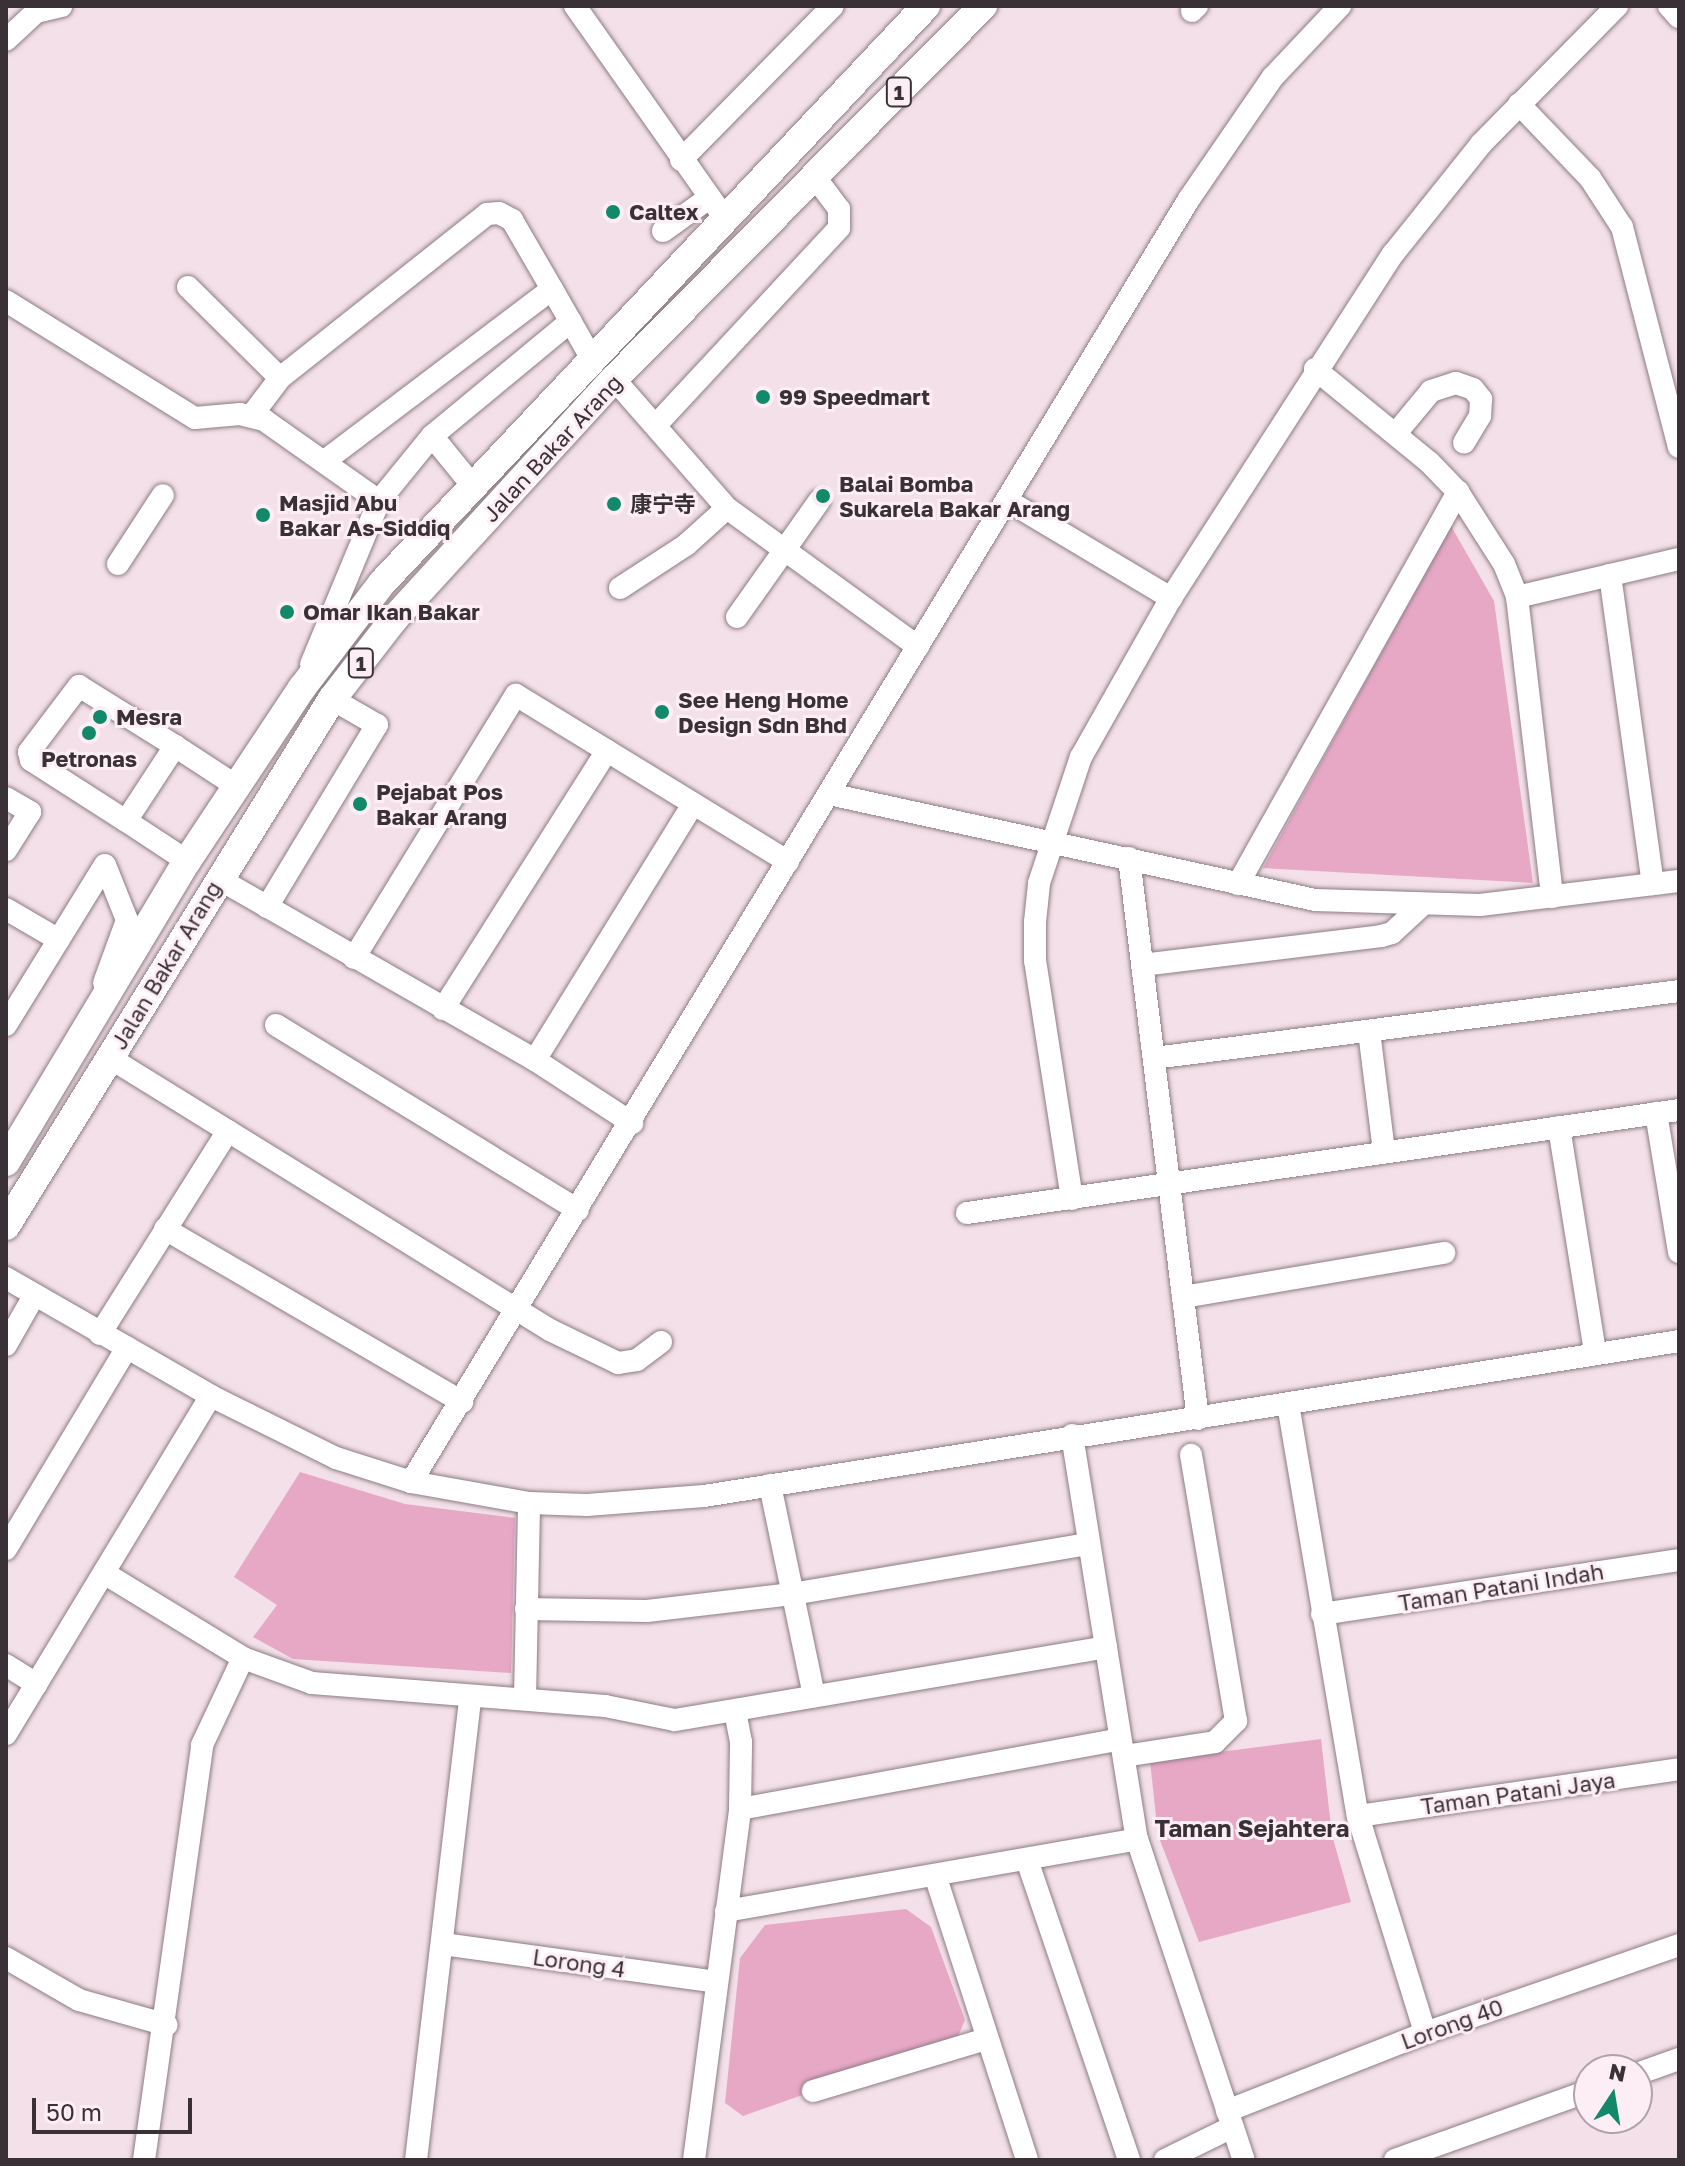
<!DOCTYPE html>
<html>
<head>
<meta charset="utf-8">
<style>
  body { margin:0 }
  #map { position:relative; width:1685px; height:2166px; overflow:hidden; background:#f3e0e8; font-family:"Golos Text","Noto Sans SC",sans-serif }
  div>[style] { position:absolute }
  .green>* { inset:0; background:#e7a8c6 }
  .roads { filter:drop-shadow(0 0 2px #8d7c84) drop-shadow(0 0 2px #8d7c84) }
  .minor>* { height:22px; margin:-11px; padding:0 11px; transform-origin:11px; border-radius:11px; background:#fff }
  .major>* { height:28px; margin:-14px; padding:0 14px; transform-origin:14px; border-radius:14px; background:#fff }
  .dots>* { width:22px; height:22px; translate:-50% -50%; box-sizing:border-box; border:4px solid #fdeef5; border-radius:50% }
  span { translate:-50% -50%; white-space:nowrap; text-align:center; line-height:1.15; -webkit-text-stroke:6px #fdeef5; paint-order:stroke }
  .shield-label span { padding:2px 6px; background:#fdeef5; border:2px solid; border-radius:6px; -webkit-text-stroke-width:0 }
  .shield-label { font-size:20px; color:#393135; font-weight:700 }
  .poi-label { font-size:22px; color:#393135; font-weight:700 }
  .left { translate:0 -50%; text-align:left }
  .street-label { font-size:22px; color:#393135 }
  .neighbourhood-label { font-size:24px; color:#393135; font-weight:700 }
  .frame { position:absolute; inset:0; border:8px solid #393135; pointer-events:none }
  .north { position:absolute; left:1573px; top:2054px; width:80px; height:80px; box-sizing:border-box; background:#fdeef5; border:2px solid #afa2a8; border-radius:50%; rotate:12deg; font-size:22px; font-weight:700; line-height:32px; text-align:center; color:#393135 }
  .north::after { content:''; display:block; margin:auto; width:28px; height:36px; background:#12896a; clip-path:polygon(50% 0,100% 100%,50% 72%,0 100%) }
  .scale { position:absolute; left:32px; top:2098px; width:160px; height:36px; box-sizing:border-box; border:4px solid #393135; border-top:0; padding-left:10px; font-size:24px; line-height:28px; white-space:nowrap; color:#393135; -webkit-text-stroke:6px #fdeef5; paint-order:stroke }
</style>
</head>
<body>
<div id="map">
  <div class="green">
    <div style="clip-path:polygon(1451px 526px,1494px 601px,1533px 883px,1263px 868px)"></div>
    <div style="clip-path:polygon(300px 1472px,405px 1504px,515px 1518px,511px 1673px,293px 1659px,253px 1637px,277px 1605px,234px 1577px)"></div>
    <div style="clip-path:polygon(1321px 1739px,1332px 1835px,1351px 1902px,1199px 1942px,1158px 1835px,1150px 1761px)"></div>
    <div style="clip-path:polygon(906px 1909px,931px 1927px,965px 2020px,956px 2041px,743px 2116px,725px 2103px,740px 1958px,765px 1925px)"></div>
  </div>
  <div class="roads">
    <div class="minor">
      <div style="left:575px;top:6px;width:257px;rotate:54.8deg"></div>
      <div style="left:1669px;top:6px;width:15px;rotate:48deg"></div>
      <div style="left:1192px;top:11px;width:7px;rotate:-45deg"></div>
      <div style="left:6px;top:40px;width:41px;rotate:-43deg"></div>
      <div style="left:36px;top:12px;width:26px;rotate:-13deg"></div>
      <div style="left:1519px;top:104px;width:103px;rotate:46.2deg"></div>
      <div style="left:1590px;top:178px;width:59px;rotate:56.9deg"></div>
      <div style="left:1622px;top:227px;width:227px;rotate:75.5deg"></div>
      <div style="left:681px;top:160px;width:216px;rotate:-45.4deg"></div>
      <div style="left:663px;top:231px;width:57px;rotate:-35.7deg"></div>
      <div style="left:188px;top:287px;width:129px;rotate:44.7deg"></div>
      <div style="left:6px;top:301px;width:222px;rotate:31.8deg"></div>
      <div style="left:195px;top:418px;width:45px;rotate:-5.1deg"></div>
      <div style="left:240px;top:414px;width:25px;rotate:14deg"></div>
      <div style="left:264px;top:420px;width:141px;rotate:35.2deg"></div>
      <div style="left:379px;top:501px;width:177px;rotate:112.6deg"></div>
      <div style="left:1315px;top:369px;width:147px;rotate:39.2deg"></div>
      <div style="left:1429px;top:462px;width:42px;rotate:46deg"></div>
      <div style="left:1458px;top:492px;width:85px;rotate:57.4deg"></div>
      <div style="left:1504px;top:564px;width:35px;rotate:68deg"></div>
      <div style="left:1517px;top:597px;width:302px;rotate:83.3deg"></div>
      <div style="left:614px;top:379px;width:171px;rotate:48.8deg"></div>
      <div style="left:727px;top:508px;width:236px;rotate:36deg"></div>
      <div style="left:252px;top:415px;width:46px;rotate:-52.9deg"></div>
      <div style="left:280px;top:378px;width:264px;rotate:-38.4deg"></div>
      <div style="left:487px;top:214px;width:12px;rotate:-5deg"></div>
      <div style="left:499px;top:213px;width:15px;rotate:28deg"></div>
      <div style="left:512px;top:220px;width:80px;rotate:59.9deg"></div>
      <div style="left:656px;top:425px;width:269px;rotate:-47.1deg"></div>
      <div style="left:839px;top:228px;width:19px;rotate:-90deg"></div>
      <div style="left:839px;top:209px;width:40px;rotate:-127deg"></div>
      <div style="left:1397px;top:432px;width:53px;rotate:-50.3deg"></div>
      <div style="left:1431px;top:391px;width:26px;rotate:-18deg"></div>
      <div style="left:1456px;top:383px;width:18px;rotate:19deg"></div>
      <div style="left:1473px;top:389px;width:13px;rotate:51deg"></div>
      <div style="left:1481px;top:399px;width:17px;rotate:93deg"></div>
      <div style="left:1480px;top:416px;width:31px;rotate:121deg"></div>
      <div style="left:432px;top:436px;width:63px;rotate:50.8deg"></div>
      <div style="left:326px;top:460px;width:283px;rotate:-37.1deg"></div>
      <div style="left:552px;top:289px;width:83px;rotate:60.3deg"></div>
      <div style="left:379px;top:501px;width:84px;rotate:-50.8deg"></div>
      <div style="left:432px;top:436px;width:180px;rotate:-39.6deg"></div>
      <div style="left:1008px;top:501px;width:190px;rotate:30.8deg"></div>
      <div style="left:118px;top:564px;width:82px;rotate:-56.9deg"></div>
      <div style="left:1610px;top:575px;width:312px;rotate:82.1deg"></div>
      <div style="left:620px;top:588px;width:79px;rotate:-33.1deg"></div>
      <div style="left:686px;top:545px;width:55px;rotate:-42.1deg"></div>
      <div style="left:1517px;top:597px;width:166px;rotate:-13.2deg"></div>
      <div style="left:737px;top:617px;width:142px;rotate:-54.7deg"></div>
      <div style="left:829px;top:794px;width:497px;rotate:12.3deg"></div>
      <div style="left:1315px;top:900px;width:165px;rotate:1.7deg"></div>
      <div style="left:1480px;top:905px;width:200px;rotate:-6.9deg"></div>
      <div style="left:6px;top:798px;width:28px;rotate:30deg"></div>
      <div style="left:30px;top:812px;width:45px;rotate:122.3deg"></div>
      <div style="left:126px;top:821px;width:113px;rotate:-147.3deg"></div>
      <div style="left:31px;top:760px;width:8px;rotate:-104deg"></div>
      <div style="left:29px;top:752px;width:83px;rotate:-52.9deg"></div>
      <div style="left:79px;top:686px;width:113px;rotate:32deg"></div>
      <div style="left:1129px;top:858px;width:565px;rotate:82.99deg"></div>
      <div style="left:187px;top:861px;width:73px;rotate:-146.7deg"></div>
      <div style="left:126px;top:821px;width:90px;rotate:-56.8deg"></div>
      <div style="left:175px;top:746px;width:75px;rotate:33.1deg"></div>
      <div style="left:219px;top:879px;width:364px;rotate:29.8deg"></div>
      <div style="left:535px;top:1060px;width:116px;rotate:33deg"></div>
      <div style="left:1238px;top:884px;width:450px;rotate:-60.7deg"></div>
      <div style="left:267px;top:907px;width:213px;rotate:-58.9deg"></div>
      <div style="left:377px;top:725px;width:52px;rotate:-150deg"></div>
      <div style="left:6px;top:909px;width:61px;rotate:30.3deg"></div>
      <div style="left:354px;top:958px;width:309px;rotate:-58.4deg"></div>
      <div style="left:516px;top:695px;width:319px;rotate:31.5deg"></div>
      <div style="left:1142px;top:965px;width:241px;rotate:-6.9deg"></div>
      <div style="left:1381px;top:936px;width:11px;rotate:-15deg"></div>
      <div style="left:1392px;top:933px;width:38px;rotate:-43deg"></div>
      <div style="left:104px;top:983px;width:67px;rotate:-69.9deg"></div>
      <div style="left:127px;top:920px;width:59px;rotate:-111.8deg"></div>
      <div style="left:443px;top:1009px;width:306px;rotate:-57.6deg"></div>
      <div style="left:6px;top:1025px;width:188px;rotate:-58.3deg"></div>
      <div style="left:276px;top:1025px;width:354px;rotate:31.5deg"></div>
      <div style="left:1369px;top:1031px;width:122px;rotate:82.9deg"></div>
      <div style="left:110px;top:1058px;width:517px;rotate:31.72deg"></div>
      <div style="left:550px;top:1330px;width:76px;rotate:25.9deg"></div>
      <div style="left:618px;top:1363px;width:19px;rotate:-9deg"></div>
      <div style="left:637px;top:1360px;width:30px;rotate:-37deg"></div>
      <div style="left:1154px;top:1058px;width:529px;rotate:-7.27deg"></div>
      <div style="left:535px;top:1060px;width:301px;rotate:-58.3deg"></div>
      <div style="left:1656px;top:1113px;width:141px;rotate:80.6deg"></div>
      <div style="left:1559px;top:1127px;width:228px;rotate:80.9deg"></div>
      <div style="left:1072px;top:1199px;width:241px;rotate:-98.8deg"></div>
      <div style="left:1035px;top:961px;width:39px;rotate:-90deg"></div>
      <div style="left:1035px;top:922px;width:39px;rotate:-84deg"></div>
      <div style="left:1039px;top:883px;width:133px;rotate:-71.6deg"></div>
      <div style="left:1081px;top:757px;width:183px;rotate:-60.5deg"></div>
      <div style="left:1171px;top:598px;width:409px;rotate:-57.2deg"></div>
      <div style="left:1393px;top:254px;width:141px;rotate:-51.3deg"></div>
      <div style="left:1481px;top:144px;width:194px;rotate:-45.4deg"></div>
      <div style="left:967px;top:1213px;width:719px;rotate:-8.23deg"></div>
      <div style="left:165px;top:1229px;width:344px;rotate:30.2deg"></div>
      <div style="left:6px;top:1278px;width:237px;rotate:29.9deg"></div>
      <div style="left:211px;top:1396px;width:140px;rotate:26.4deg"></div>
      <div style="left:336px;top:1458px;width:79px;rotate:17.7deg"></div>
      <div style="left:411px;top:1482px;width:120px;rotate:10.1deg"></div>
      <div style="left:529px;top:1503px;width:58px;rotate:2deg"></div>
      <div style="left:587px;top:1505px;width:117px;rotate:-4.4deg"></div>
      <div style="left:704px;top:1496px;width:987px;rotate:-9.03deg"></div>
      <div style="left:1183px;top:1297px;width:265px;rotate:-9.6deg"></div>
      <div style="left:100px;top:1334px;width:240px;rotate:-57.8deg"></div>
      <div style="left:6px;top:1345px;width:56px;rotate:-60.3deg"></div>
      <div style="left:1288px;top:1404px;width:418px;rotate:80.4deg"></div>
      <div style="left:1358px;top:1816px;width:227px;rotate:72.8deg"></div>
      <div style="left:1072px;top:1435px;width:409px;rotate:80.9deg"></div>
      <div style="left:1137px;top:1839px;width:338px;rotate:71.6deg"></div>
      <div style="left:411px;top:1482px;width:1500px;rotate:-58.77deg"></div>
      <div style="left:1189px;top:199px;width:148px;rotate:-55.5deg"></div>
      <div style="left:1273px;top:77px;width:98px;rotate:-46.7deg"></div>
      <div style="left:770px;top:1485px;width:216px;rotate:78.2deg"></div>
      <div style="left:6px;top:1549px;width:235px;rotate:-59deg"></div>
      <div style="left:104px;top:1573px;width:163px;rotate:31.4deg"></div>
      <div style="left:243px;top:1658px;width:73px;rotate:19.9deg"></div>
      <div style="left:312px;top:1683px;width:294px;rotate:4.5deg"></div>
      <div style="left:605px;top:1706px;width:71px;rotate:11.3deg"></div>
      <div style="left:675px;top:1720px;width:437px;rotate:-9.6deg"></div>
      <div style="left:526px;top:1609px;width:121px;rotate:0.9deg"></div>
      <div style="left:647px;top:1611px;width:146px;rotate:-6.7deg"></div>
      <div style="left:792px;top:1594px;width:300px;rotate:-9.6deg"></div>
      <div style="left:1322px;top:1614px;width:361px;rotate:-8.6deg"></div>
      <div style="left:6px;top:1665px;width:36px;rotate:32deg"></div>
      <div style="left:525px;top:1698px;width:195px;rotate:-88.8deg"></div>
      <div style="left:6px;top:1734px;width:395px;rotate:-58.8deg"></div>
      <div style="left:1124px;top:1756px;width:92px;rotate:-8.7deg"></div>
      <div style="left:1215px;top:1742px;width:30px;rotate:-45deg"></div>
      <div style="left:1236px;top:1721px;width:270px;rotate:-99.6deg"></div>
      <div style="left:740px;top:1809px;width:386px;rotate:-10.4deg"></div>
      <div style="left:1358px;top:1816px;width:324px;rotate:-8.3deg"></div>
      <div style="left:1027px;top:1860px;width:317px;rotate:71.2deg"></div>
      <div style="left:936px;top:1878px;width:296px;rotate:72.1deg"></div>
      <div style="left:726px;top:1911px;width:417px;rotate:-9.9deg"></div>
      <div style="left:443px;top:1944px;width:276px;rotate:7.9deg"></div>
      <div style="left:6px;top:1958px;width:84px;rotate:29.9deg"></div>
      <div style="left:79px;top:2000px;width:91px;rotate:15.9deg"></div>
      <div style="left:1637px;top:2074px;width:45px;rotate:-19.7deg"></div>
      <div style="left:813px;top:2091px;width:181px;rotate:-16.7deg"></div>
      <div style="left:1227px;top:2111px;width:213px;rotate:-21.5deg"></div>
      <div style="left:1425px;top:2033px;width:269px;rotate:-19.1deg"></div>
      <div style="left:144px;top:2160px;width:419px;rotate:-82deg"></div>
      <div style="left:202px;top:1745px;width:96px;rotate:-64.8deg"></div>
      <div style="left:416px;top:2160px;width:465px;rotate:-83.3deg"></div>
      <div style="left:694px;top:2160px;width:354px;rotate:-82.5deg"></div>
      <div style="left:740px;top:1809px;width:67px;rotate:-89.1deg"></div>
      <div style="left:741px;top:1742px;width:32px;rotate:-101deg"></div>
      <div style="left:1165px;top:2160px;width:75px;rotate:-26.2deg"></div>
      <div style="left:1395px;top:2160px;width:206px;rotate:-19.6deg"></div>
    </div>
    <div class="major">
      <div style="left:6px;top:1162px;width:351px;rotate:-59deg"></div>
      <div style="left:187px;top:861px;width:208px;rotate:-56.4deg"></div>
      <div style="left:302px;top:688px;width:132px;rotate:-52.7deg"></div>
      <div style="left:382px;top:583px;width:793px;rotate:-46.69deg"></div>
      <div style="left:6px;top:1226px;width:620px;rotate:-58.26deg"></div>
      <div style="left:332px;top:699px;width:101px;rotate:-52.2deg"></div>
      <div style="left:394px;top:619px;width:326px;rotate:-47.5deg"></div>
      <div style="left:614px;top:379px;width:525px;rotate:-45.31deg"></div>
    </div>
  </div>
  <div class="dots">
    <div style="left:613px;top:212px;background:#12896a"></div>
    <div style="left:763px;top:397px;background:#12896a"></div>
    <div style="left:823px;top:496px;background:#12896a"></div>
    <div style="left:614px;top:504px;background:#12896a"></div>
    <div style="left:263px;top:515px;background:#12896a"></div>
    <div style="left:287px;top:612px;background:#12896a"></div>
    <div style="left:662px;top:712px;background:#12896a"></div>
    <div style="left:100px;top:717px;background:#12896a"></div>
    <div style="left:89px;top:733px;background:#12896a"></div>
    <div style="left:360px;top:804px;background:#12896a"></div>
  </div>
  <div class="shield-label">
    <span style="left:899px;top:92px">1</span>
    <span style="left:361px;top:663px">1</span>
  </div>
  <div class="poi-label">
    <span class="left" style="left:629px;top:212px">Caltex</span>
    <span class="left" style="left:779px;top:397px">99 Speedmart</span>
    <span class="left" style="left:839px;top:496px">Balai Bomba<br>Sukarela Bakar Arang</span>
    <span class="left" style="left:279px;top:515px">Masjid Abu<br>Bakar As-Siddiq</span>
    <span class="left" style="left:630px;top:504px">康宁寺</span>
    <span class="left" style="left:303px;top:612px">Omar Ikan Bakar</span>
    <span class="left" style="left:678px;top:712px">See Heng Home<br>Design Sdn Bhd</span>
    <span class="left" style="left:116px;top:717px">Mesra</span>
    <span style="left:89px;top:759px">Petronas</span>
    <span class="left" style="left:376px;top:804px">Pejabat Pos<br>Bakar Arang</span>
  </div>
  <div class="street-label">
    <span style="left:552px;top:448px;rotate:-47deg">Jalan Bakar Arang</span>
    <span style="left:166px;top:965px;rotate:-59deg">Jalan Bakar Arang</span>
    <span style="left:1501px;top:1587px;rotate:-9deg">Taman Patani Indah</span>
    <span style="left:1518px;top:1793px;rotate:-8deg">Taman Patani Jaya</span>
    <span style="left:579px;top:1963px;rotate:8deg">Lorong 4</span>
    <span style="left:1452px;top:2024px;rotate:-20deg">Lorong 40</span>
  </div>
  <div class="neighbourhood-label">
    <span style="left:1252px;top:1828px">Taman Sejahtera</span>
  </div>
  <div class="frame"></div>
  <div class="north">N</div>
  <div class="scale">50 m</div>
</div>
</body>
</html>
